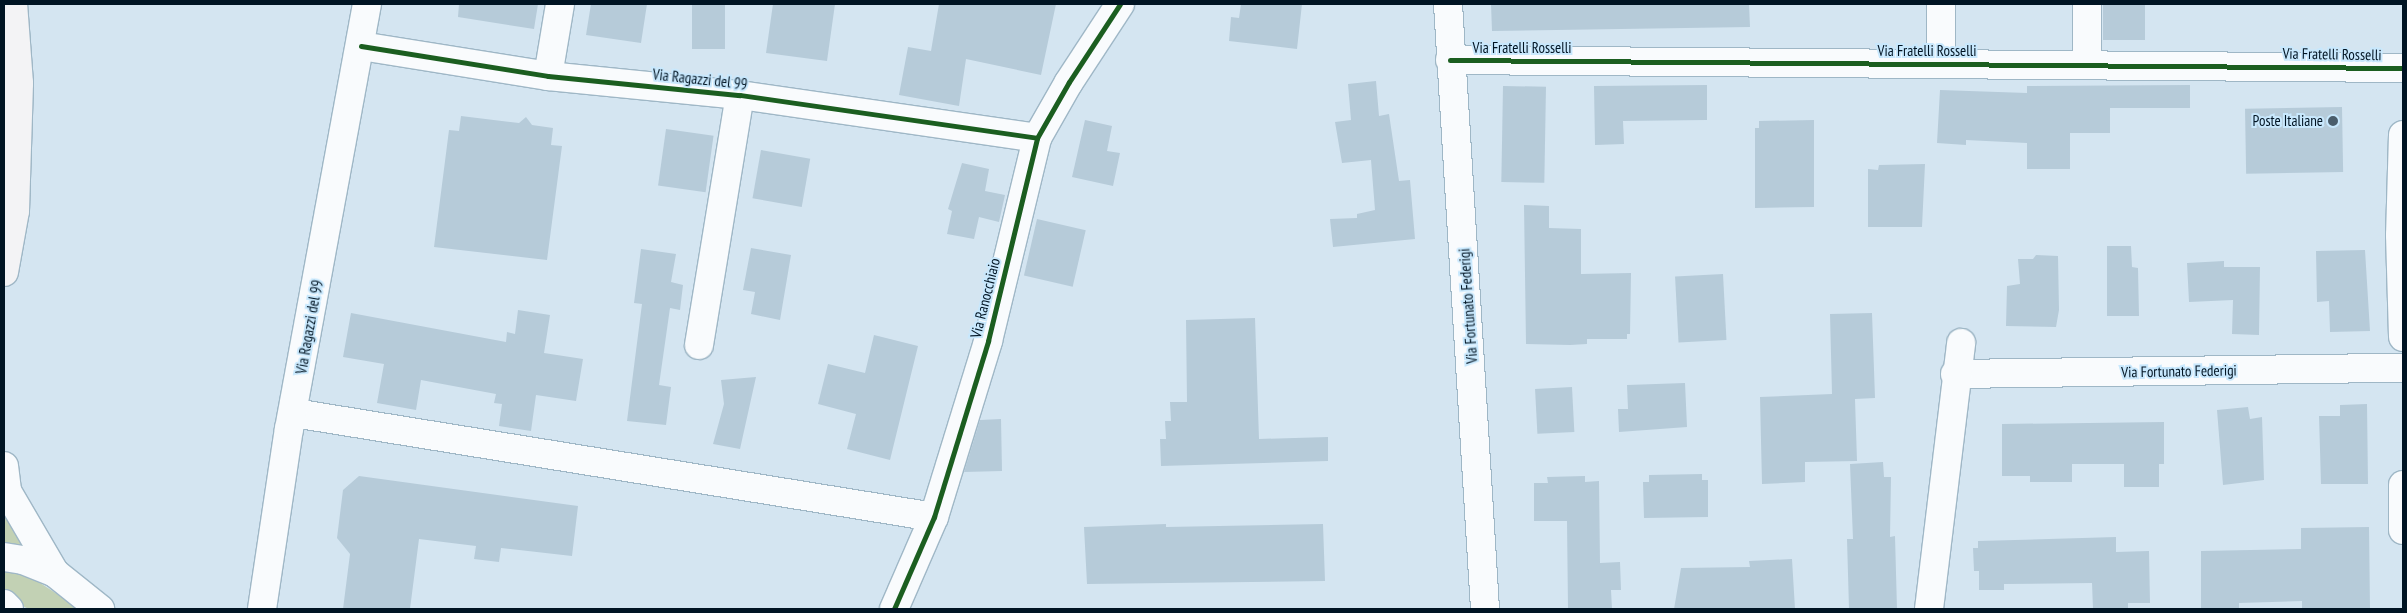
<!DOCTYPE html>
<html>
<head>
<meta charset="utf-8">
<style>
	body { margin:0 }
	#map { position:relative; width:2407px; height:613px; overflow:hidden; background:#d4e5f1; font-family:"PT Sans Narrow",sans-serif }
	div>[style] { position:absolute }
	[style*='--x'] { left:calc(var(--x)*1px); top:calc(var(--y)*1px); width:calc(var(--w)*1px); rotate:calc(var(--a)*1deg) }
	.green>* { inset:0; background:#c2d1b4 }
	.building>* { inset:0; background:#b6cbd9; transform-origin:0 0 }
	.roads { filter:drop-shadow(1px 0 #9fb7c6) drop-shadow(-1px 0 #9fb7c6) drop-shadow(0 1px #9fb7c6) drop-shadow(0 -1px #9fb7c6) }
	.minor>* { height:28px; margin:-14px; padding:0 14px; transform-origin:14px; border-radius:14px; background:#f9fbfd }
	.major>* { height:28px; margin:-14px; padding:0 14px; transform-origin:14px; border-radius:14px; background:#f3f3f5 }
	.cycleway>* { height:5px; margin:-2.5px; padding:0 2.5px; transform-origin:2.5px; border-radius:2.5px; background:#1b5e20 }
	.dots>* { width:14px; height:14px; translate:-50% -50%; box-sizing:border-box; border:2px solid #c8e8fd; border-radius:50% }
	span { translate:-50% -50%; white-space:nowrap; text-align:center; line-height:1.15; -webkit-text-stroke:4px #c8e8fd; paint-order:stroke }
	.street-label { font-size:15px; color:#001423 }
	.poi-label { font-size:15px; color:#001423 }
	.right { translate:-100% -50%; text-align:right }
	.frame { position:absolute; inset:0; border:5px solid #001423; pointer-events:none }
</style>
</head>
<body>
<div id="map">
	<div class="green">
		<i style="clip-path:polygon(4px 507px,23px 545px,21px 548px,4px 547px)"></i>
		<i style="clip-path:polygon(4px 570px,34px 579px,80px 609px,29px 609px,18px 604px,4px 593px)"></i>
	</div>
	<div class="building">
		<i style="clip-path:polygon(459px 4px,538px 4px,534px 29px,458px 17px)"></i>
		<i style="clip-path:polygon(591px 4px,647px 4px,641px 43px,586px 35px)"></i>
		<i style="left:692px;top:4px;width:33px;height:45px"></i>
		<i style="clip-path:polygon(773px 4px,835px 4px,827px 61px,766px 53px)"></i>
		<i style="clip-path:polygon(939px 4px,1056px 4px,1041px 75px,966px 59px,959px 106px,899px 95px,908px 47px,931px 51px)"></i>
		<i style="clip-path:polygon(1241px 4px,1302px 4px,1297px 49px,1229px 41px,1231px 17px,1239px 18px)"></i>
		<i style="clip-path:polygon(1491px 4px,1749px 4px,1750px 27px,1492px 31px)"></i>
		<i style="left:2103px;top:4px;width:42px;height:36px"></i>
		<i style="clip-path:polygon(1376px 81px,1379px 116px,1389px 114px,1399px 181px,1410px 180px,1415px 239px,1333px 247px,1330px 219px,1357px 218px,1357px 214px,1375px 210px,1371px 160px,1342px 163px,1335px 122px,1351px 120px,1348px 84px)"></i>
		<i style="clip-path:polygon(1707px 85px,1707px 120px,1623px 121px,1624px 144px,1595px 145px,1594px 86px)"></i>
		<i style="clip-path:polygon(2190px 85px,2190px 108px,2110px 108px,2110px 133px,2070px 133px,2070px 169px,2027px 169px,2027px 143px,1966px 140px,1966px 145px,1937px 143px,1940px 90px,2027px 93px,2027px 86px)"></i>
		<i style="left:1503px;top:86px;width:43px;height:96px;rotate:1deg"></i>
		<i style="left:2342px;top:107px;width:65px;height:97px;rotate:89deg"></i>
		<i style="clip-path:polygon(461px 116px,519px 123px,526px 117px,532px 125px,553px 128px,551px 145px,562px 146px,547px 260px,434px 247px,449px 130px,459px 131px)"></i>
		<i style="clip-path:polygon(1085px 120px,1112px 126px,1107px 151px,1120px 153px,1113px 186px,1072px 177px)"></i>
		<i style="clip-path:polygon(1814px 120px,1814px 207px,1755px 208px,1755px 128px,1759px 128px,1759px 121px)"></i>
		<i style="left:666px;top:129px;width:48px;height:57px;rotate:8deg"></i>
		<i style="left:761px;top:150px;width:50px;height:49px;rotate:10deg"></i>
		<i style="clip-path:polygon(962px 163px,989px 169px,985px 191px,1005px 195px,999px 222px,979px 217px,974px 239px,947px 234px,952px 211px,948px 209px)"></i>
		<i style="clip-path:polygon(1925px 164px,1922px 227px,1868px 227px,1868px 169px,1878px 170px,1879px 165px)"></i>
		<i style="clip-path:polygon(1524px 205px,1549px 206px,1549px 228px,1581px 229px,1581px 274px,1631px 273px,1630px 334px,1627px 334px,1627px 339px,1587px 339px,1587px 344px,1570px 345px,1526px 344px)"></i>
		<i style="left:1037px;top:219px;width:50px;height:58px;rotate:13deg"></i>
		<i style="clip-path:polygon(2107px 246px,2131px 246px,2132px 267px,2138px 268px,2139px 316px,2107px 316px)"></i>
		<i style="clip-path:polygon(751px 248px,791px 255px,780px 320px,751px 314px,755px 292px,743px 290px)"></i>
		<i style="clip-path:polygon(641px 249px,676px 254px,671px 282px,683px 285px,680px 310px,670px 308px,659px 385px,671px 387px,666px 425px,627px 421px,642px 304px,634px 303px)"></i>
		<i style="clip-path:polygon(2365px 250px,2370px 331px,2330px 332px,2329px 301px,2317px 302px,2316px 251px)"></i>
		<i style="clip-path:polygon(2036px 255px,2058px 256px,2059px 310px,2056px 327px,2006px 326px,2007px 286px,2020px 284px,2018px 259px,2033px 259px)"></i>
		<i style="clip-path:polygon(2224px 261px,2224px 267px,2260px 267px,2259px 335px,2232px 334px,2233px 300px,2189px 302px,2187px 263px)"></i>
		<i style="left:1723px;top:274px;width:66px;height:48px;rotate:87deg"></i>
		<i style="clip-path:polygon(518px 310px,550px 315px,544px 353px,583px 359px,576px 401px,536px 395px,531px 431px,499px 426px,502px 404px,494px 403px,496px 394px,421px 380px,416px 410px,377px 403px,384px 364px,343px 357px,351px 313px,506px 342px,507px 332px,515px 334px)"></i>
		<i style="clip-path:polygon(1872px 313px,1875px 398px,1855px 399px,1857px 461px,1805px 462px,1805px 482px,1762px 484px,1760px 397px,1832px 394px,1830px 314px)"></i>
		<i style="clip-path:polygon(1255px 318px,1259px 439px,1328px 437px,1328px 461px,1161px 466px,1160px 439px,1166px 439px,1165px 421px,1171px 421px,1170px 402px,1187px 402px,1186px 320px)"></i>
		<i style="clip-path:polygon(874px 335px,918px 346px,890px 460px,847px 449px,856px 414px,818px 404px,828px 364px,865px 373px)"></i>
		<i style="clip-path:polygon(756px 377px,740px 449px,713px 444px,724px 404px,721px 380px)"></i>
		<i style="clip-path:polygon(1685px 383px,1687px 427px,1619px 432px,1618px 409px,1628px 409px,1627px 385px)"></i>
		<i style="left:1572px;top:387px;width:45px;height:37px;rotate:87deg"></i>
		<i style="clip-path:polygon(2367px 404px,2368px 484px,2321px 484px,2319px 416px,2340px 416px,2340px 405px)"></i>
		<i style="clip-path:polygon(2248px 407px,2250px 419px,2262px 417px,2264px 480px,2223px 485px,2217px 410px)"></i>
		<i style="clip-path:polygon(1001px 419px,1002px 471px,964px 472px,980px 420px)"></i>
		<i style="clip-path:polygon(2164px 422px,2164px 464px,2159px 464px,2159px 487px,2124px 487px,2124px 464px,2072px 464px,2072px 482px,2030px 482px,2030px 476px,2002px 476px,2002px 424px)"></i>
		<i style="clip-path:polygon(1883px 462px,1884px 477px,1891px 477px,1890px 537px,1895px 536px,1897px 609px,1849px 609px,1847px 539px,1853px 539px,1850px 464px)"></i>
		<i style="clip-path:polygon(1702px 474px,1702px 480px,1708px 480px,1708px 517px,1644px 518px,1643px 482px,1649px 482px,1649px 475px)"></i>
		<i style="clip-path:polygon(359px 476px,578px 506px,572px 556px,501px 548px,499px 562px,474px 559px,476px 546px,419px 539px,410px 609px,343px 609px,350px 554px,337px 538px,343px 490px)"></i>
		<i style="clip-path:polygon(1585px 476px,1585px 482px,1599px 481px,1600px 563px,1620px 562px,1621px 590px,1611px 590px,1612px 609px,1568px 609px,1567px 521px,1534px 521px,1534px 483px,1548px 483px,1547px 477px)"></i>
		<i style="clip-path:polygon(1166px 524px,1166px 527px,1323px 524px,1325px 581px,1087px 584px,1084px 527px)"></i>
		<i style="clip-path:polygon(2369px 527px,2370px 609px,2302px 609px,2302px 601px,2239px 603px,2239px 609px,2201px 609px,2201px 551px,2301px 549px,2301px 528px)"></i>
		<i style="clip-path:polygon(2116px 537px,2116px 552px,2149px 551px,2150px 603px,2128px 603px,2128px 609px,2093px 609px,2092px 583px,2004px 584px,2004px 590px,1979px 590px,1979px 571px,1974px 571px,1973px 548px,1978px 548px,1978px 541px)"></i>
		<i style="clip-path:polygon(1792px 559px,1795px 609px,1674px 609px,1681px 568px,1750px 567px,1749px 561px)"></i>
	</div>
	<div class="roads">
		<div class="minor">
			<i style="--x:1448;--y:4;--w:606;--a:86.5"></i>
			<i style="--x:1941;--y:4;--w:59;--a:90"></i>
			<i style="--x:2087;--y:4;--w:60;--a:90"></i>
			<i style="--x:361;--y:46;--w:189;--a:9.1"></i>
			<i style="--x:548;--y:76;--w:193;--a:5.7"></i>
			<i style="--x:740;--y:95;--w:300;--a:8.2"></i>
			<i style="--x:1450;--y:60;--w:953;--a:0.48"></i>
			<i style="--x:548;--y:76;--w:73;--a:-80.5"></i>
			<i style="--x:2403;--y:135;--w:100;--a:91.7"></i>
			<i style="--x:2400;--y:235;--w:102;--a:88.3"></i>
			<i style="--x:699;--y:345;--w:253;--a:-80.7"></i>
			<i style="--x:1955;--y:374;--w:448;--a:-0.8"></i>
			<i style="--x:294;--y:413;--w:648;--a:9.23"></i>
			<i style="--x:4;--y:466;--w:25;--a:83"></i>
			<i style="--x:7;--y:491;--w:95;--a:59.7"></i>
			<i style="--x:55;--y:573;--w:58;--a:38.7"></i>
			<i style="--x:2403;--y:485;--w:45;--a:90"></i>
			<i style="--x:4;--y:557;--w:19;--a:9"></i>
			<i style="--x:23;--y:560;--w:35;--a:22"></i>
			<i style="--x:4;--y:604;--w:7;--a:45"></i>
			<i style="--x:262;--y:609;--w:182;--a:-81.5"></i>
			<i style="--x:289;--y:429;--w:432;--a:-79.6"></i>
			<i style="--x:894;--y:609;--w:100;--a:-66.5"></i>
			<i style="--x:934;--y:517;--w:184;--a:-72.9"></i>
			<i style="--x:988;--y:341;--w:209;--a:-76.4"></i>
			<i style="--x:1037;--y:138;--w:64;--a:-60.3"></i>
			<i style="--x:1069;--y:82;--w:93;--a:-56.8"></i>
			<i style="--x:1929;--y:609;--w:268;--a:-83.1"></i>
		</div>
		<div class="major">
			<i style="--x:4;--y:272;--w:62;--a:-79.8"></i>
			<i style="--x:15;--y:211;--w:128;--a:-88.2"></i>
			<i style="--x:19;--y:83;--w:79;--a:-94.3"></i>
		</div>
	</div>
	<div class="cycleway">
		<i style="--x:361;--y:46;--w:189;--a:9.1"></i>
		<i style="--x:548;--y:76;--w:193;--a:5.7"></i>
		<i style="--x:740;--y:95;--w:300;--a:8.2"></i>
		<i style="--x:1450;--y:60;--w:953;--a:0.48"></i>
		<i style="--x:894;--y:609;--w:100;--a:-66.5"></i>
		<i style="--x:934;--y:517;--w:184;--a:-72.9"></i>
		<i style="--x:988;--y:341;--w:209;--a:-76.4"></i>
		<i style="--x:1037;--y:138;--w:64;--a:-60.3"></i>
		<i style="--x:1069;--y:82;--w:93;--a:-56.8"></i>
	</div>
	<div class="dots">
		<i style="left:2333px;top:121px;background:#4a5d6b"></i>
	</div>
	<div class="street-label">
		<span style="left:1522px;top:48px">Via Fratelli Rosselli</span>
		<span style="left:1927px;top:51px">Via Fratelli Rosselli</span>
		<span style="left:2332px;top:54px;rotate:1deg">Via Fratelli Rosselli</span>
		<span style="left:700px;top:79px;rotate:6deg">Via Ragazzi del 99</span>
		<span style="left:985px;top:298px;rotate:-76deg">Via Ranocchiaio</span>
		<span style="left:1468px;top:306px;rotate:-94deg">Via Fortunato Federigi</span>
		<span style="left:309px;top:327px;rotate:-80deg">Via Ragazzi del 99</span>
		<span style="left:2179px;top:371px;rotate:-1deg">Via Fortunato Federigi</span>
	</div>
	<div class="poi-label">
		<span class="right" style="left:2323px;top:121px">Poste Italiane</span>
	</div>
	<div class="frame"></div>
</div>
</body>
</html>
